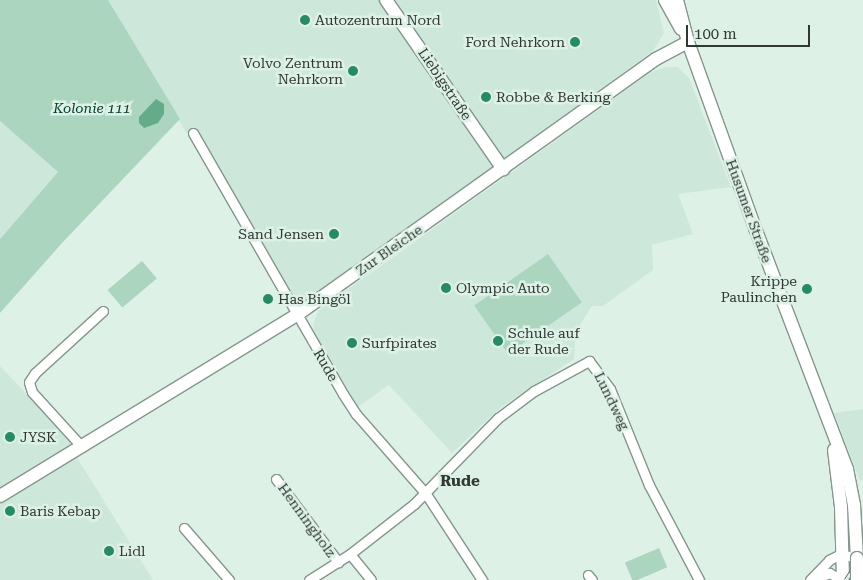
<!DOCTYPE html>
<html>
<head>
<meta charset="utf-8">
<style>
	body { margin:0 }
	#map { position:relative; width:863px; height:580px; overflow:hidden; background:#def1e7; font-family:"Roboto Serif",serif }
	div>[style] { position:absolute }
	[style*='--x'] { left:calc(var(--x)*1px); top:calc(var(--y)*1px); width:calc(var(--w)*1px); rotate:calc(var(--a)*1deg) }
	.built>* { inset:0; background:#cde8da }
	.green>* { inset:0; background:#abd5bf; transform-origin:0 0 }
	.water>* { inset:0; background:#64ab8a }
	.roads { filter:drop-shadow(1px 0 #84968c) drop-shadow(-1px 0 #84968c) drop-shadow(0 1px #84968c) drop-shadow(0 -1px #84968c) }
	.street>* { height:9px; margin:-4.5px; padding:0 4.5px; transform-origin:4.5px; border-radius:4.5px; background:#fff }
	.secondary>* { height:12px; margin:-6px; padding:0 6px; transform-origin:6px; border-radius:6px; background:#fff }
	.rail>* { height:4.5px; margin-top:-2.25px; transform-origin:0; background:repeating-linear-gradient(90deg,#def1e7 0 8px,#66726c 0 16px); box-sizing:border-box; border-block:1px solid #66726c }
	.bridges { filter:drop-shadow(1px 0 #84968c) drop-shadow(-1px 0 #84968c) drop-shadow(0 1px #84968c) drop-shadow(0 -1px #84968c) }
	.secondary-bridge>* { height:12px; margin:-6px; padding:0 6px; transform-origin:6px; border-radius:6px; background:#fff }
	.dots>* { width:14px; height:14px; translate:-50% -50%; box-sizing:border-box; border:2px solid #def1e7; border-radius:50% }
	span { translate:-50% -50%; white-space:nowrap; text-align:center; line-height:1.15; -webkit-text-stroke:5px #def1e7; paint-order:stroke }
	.poi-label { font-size:14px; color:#303834 }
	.left { translate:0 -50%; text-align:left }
	.right { translate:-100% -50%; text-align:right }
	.street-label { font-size:14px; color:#303834 }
	.park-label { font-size:14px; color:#01402a; font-style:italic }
	.neighbourhood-label { font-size:15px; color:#303834; font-weight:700 }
	.scale { position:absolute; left:686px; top:25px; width:124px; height:22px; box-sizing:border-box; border:2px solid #303834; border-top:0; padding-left:6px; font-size:15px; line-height:18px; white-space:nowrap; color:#303834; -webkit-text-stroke:4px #def1e7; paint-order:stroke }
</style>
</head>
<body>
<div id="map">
	<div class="built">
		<i style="clip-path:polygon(108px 0,656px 0,664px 33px,653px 51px,292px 312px)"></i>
		<i style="clip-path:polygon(666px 67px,678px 67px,689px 78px,731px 187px,678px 194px,693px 234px,652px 245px,653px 270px,603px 306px,592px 306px,576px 331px,574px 359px,501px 407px,452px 453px,389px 385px,358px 407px,315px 335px,313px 325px,318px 311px,651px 72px)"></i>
		<i style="clip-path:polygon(0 121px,58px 172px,0 239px)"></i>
		<i style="clip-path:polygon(0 366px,75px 445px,0 488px)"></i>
		<i style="clip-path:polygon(863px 409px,863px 480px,860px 481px,834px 413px)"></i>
		<i style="clip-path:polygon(76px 456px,153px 580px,0 580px,0 502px)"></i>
	</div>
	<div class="green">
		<i style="clip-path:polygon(0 0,108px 0,180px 119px,62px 243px,0 313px,0 239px,58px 172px,0 121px)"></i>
		<i style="left:548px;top:254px;width:59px;height:90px;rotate:55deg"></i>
		<i style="left:142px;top:261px;width:23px;height:45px;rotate:50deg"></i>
		<i style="left:659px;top:548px;width:21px;height:37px;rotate:67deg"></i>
	</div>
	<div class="water">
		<i style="clip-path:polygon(156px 99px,164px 104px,164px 114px,158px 123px,144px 128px,139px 123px,139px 117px)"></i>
	</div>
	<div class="roads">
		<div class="street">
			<i style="--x:193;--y:133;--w:301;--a:60.1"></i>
			<i style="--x:343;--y:394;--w:24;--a:57"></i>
			<i style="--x:356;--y:414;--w:106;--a:48.8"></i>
			<i style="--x:426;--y:494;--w:103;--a:56.9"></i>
			<i style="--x:82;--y:447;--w:74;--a:-132.3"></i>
			<i style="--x:32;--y:392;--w:10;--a:-107"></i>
			<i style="--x:29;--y:382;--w:11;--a:-56"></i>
			<i style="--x:35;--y:373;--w:92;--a:-42.4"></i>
			<i style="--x:276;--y:479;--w:104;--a:53.2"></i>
			<i style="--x:184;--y:528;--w:69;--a:49.1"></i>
			<i style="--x:350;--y:554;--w:33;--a:51"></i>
			<i style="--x:588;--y:575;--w:6;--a:51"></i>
			<i style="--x:309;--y:580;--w:49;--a:-32.4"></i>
			<i style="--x:350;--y:554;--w:81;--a:-38"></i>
			<i style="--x:414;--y:504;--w:120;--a:-45.7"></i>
			<i style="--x:498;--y:418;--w:45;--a:-36.9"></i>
			<i style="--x:534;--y:391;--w:63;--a:-28.6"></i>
			<i style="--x:589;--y:361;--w:35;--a:53"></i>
			<i style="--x:610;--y:389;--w:104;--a:67.9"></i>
			<i style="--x:649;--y:485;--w:107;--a:62.2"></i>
			<i style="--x:810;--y:580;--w:28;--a:-46"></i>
			<i style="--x:829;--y:560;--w:13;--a:-27"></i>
			<i style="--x:841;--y:554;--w:16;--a:14"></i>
			<i style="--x:814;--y:580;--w:17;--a:-25"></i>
			<i style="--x:829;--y:573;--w:16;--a:27"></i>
		</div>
		<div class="secondary">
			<i style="--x:386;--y:0;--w:206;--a:55.3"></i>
			<i style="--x:665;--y:0;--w:33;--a:61"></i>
			<i style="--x:677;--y:0;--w:43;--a:75.3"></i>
			<i style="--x:688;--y:42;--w:198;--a:70.2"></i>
			<i style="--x:755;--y:228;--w:258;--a:69.1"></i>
			<i style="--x:847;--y:469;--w:37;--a:79"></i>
			<i style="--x:854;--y:505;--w:53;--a:86.8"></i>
			<i style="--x:834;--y:450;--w:57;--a:83"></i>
			<i style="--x:841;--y:507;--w:73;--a:88.4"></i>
			<i style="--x:0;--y:496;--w:348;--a:-31.4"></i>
			<i style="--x:297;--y:315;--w:441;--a:-35.5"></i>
			<i style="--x:656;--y:59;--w:36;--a:-28"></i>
		</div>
	</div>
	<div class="rail">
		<i style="--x:846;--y:580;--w:31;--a:-57"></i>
	</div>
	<div class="bridges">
		<div class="secondary-bridge">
			<i style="--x:857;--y:558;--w:22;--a:90"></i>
		</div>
	</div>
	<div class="dots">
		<i style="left:305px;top:20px;background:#288a64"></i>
		<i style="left:575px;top:42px;background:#288a64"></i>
		<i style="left:353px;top:71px;background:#288a64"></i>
		<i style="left:486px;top:97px;background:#288a64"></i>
		<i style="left:334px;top:234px;background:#288a64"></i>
		<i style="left:446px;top:288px;background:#288a64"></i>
		<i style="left:807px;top:289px;background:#288a64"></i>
		<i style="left:268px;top:299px;background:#288a64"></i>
		<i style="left:498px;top:341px;background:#288a64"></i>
		<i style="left:352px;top:343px;background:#288a64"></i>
		<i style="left:10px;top:437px;background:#288a64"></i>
		<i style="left:10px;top:511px;background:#288a64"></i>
		<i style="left:109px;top:551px;background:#288a64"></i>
	</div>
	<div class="poi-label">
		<span class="left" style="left:315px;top:20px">Autozentrum Nord</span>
		<span class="right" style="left:565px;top:42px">Ford Nehrkorn</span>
		<span class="right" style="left:343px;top:71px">Volvo Zentrum<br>Nehrkorn</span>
		<span class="left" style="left:496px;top:97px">Robbe &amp; Berking</span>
		<span class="right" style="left:324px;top:234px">Sand Jensen</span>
		<span class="right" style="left:797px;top:289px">Krippe<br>Paulinchen</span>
		<span class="left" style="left:456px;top:288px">Olympic Auto</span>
		<span class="left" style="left:278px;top:299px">Has Bingöl</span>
		<span class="left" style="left:508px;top:341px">Schule auf<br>der Rude</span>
		<span class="left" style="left:362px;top:343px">Surfpirates</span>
		<span class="left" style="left:20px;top:437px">JYSK</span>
		<span class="left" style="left:20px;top:511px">Baris Kebap</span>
		<span class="left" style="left:119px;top:551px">Lidl</span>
	</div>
	<div class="street-label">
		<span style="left:445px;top:84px;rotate:56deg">Liebigstraße</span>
		<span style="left:749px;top:211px;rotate:70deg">Husumer Straße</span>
		<span style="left:389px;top:250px;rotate:-35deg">Zur Bleiche</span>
		<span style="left:326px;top:365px;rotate:60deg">Rude</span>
		<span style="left:612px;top:401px;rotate:64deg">Lundweg</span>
		<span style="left:307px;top:520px;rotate:54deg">Henningholz</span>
	</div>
	<div class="park-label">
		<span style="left:92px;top:108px">Kolonie 111</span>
	</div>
	<div class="neighbourhood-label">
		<span style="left:460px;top:482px">Rude</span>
	</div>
	<div class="scale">100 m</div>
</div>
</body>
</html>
